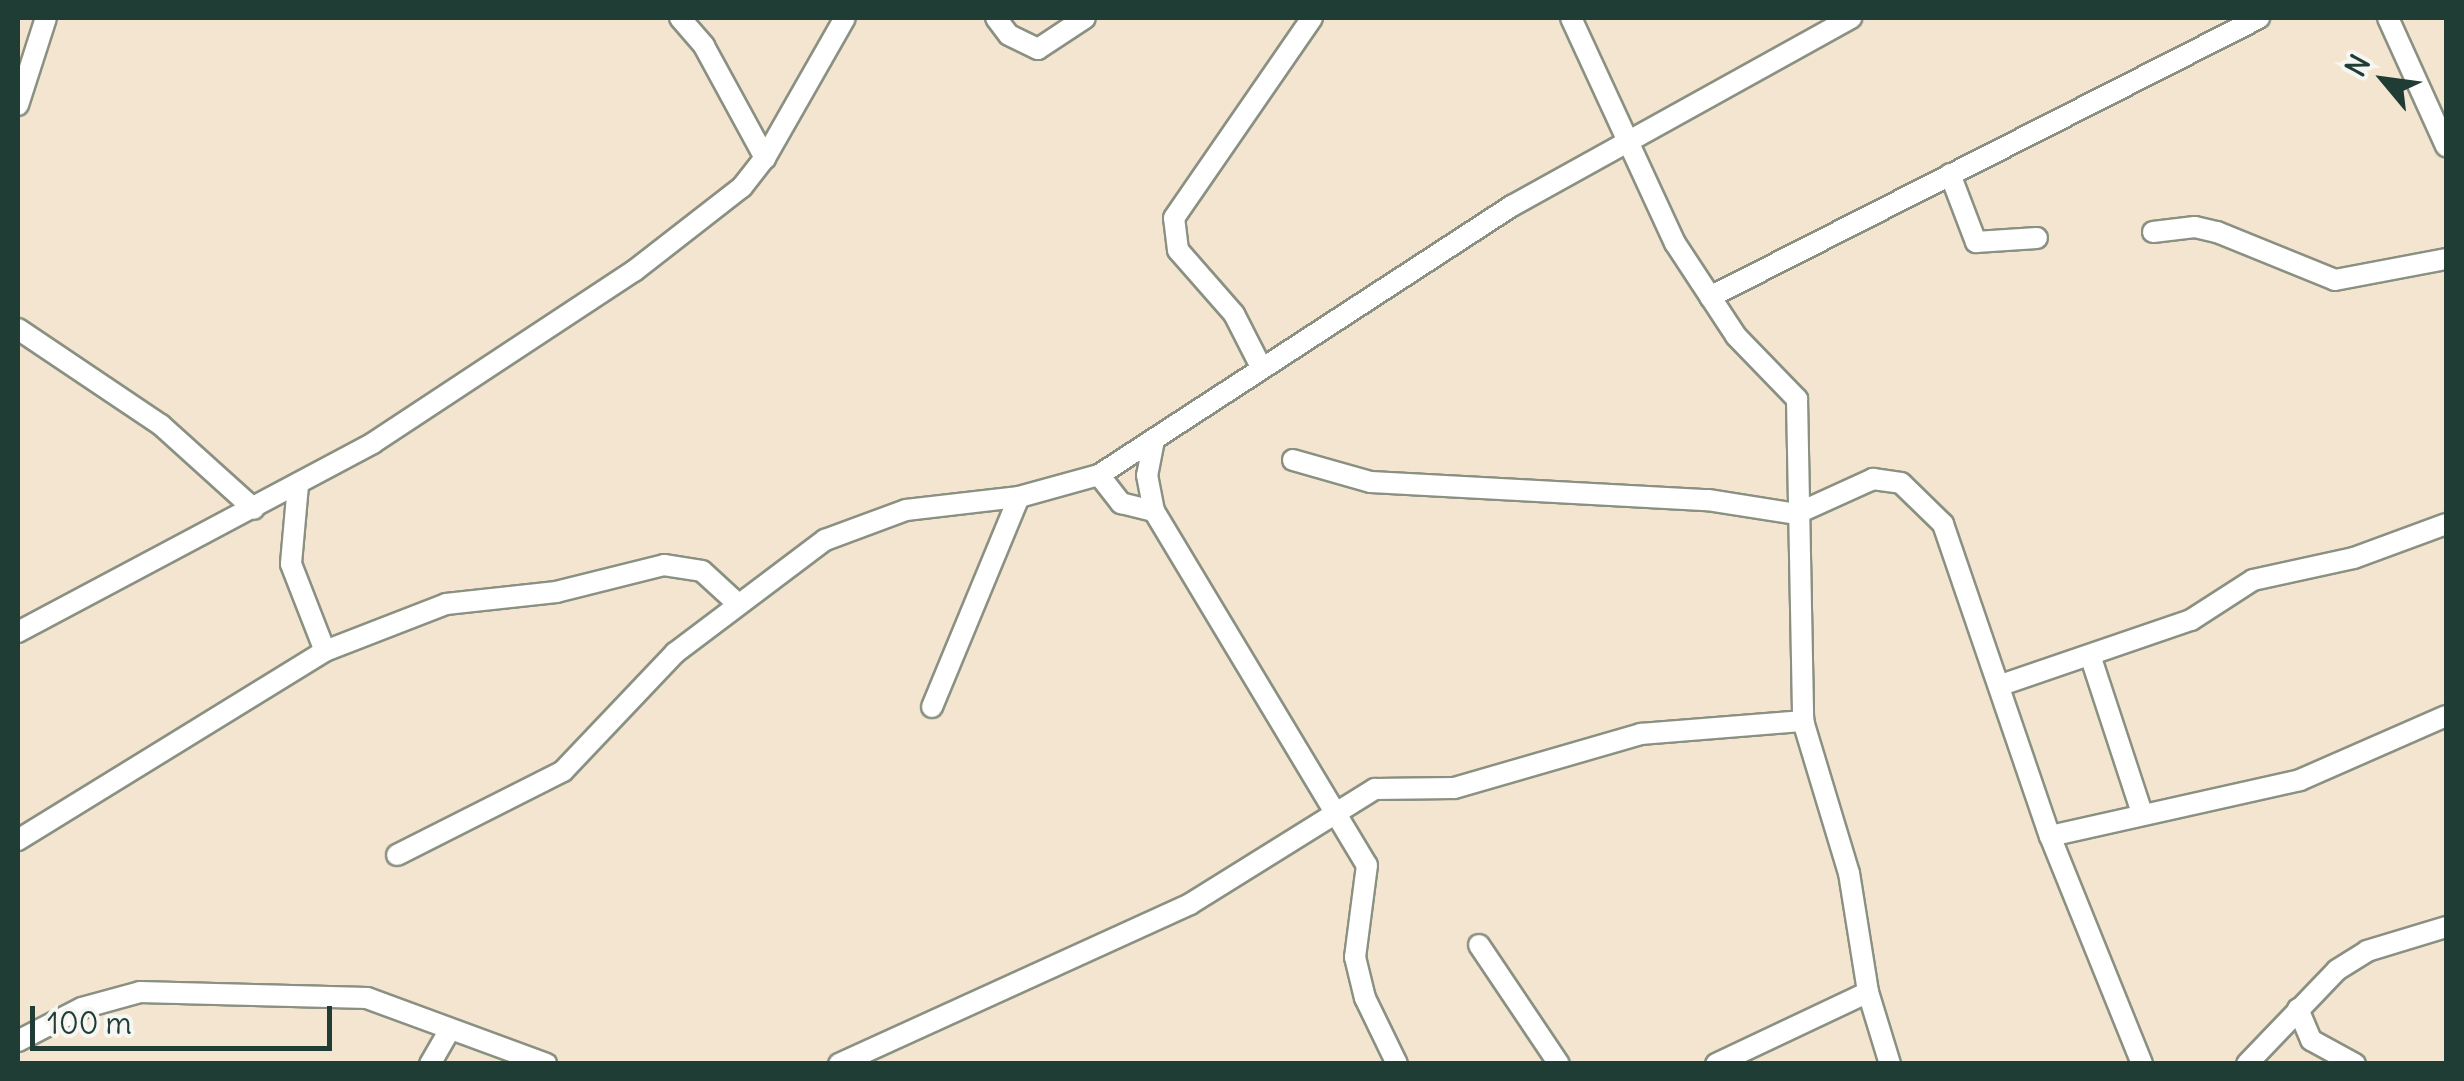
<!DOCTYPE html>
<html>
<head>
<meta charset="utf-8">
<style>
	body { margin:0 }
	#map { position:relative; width:2464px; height:1081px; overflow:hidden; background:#f4e5d0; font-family:Delius,sans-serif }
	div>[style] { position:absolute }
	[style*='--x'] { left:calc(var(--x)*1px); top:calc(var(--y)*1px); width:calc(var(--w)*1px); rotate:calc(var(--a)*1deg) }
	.roads { filter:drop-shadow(2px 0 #8a9182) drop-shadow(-2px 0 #8a9182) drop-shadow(0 2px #8a9182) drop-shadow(0 -2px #8a9182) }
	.street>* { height:20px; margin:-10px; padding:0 10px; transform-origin:10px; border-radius:10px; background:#fff }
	span { translate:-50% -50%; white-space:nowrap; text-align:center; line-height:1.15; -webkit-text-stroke:9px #f6f6f2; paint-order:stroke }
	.frame { position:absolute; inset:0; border:20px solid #1f3d34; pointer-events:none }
	.north { position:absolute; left:2334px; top:30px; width:100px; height:100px; -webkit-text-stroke:8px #f6f6f2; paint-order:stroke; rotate:299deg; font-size:28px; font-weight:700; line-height:40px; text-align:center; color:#1f3d34 }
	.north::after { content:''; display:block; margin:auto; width:35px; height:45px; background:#1f3d34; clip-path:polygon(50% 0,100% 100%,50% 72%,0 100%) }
	.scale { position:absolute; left:30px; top:1006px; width:302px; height:45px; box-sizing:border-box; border:5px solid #1f3d34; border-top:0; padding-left:12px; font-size:30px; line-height:35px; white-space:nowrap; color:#1f3d34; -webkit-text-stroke:8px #f6f6f2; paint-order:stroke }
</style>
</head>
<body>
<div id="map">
	<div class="roads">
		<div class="street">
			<i style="--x:680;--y:18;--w:37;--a:49"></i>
			<i style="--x:704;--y:46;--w:128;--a:61.4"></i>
			<i style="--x:996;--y:18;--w:21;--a:53"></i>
			<i style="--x:1009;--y:35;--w:32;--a:26"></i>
			<i style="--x:1038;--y:49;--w:56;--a:-33.4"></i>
			<i style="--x:1571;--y:18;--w:248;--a:65.2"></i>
			<i style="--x:1675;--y:243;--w:111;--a:56.7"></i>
			<i style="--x:1736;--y:336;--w:88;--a:45.9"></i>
			<i style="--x:1797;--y:399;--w:322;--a:88.9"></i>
			<i style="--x:1803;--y:721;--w:159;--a:73.2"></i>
			<i style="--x:1849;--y:873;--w:121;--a:80.9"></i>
			<i style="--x:1868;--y:992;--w:75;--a:73"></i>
			<i style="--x:2388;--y:18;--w:141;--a:65.6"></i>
			<i style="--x:18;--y:105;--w:91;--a:-72.2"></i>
			<i style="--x:1950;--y:174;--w:73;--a:69.1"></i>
			<i style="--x:1976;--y:242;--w:61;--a:-3.8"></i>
			<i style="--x:2153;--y:232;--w:42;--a:-6.8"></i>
			<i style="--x:2195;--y:227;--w:23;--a:13"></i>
			<i style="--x:2217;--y:232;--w:127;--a:22.1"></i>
			<i style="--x:2335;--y:280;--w:113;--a:-10.7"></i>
			<i style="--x:1710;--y:297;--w:616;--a:-26.94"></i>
			<i style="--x:18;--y:329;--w:172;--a:33.9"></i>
			<i style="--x:161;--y:425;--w:125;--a:42.1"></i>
			<i style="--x:1260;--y:365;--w:57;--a:-117"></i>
			<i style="--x:1234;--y:314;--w:85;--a:-131.2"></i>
			<i style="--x:1178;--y:250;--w:32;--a:-97"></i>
			<i style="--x:1174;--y:218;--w:243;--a:-55.4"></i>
			<i style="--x:1154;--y:440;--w:36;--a:101"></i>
			<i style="--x:1147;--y:475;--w:37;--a:79"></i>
			<i style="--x:1154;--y:511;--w:413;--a:59"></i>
			<i style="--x:1367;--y:865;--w:93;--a:97.4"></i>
			<i style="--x:1355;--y:957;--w:42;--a:76.3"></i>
			<i style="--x:1365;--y:998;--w:73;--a:64.1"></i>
			<i style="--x:1293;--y:460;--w:81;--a:15.8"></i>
			<i style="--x:1371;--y:482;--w:337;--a:3.1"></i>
			<i style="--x:1708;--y:500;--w:89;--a:9"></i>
			<i style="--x:1796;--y:514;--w:85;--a:-24.4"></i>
			<i style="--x:1873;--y:479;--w:28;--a:8"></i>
			<i style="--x:1901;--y:483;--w:59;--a:44.3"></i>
			<i style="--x:1943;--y:524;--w:330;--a:71.1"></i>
			<i style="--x:2050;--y:836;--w:246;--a:68"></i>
			<i style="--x:1099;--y:475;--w:36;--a:52"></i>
			<i style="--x:1121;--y:503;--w:34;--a:14"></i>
			<i style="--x:298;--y:485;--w:79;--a:95.1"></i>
			<i style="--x:291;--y:564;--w:93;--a:68.7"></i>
			<i style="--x:18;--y:632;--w:402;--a:-28"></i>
			<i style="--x:373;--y:443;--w:313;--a:-33.4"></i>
			<i style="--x:634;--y:271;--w:137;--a:-37.9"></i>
			<i style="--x:742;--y:187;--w:37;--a:-52"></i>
			<i style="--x:765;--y:158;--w:161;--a:-60.3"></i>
			<i style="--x:2090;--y:655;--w:166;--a:71.8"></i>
			<i style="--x:2001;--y:685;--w:201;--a:-18.9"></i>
			<i style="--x:2191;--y:620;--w:74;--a:-32.8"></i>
			<i style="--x:2253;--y:580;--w:103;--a:-12.3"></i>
			<i style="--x:2354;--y:558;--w:98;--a:-20.3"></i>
			<i style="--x:932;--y:707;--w:227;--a:-67.5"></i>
			<i style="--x:2050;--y:836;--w:256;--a:-12.6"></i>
			<i style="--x:2300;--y:780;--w:159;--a:-23.7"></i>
			<i style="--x:18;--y:840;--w:361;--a:-31.6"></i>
			<i style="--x:325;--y:651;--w:130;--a:-21.2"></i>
			<i style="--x:446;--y:604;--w:111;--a:-6.2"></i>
			<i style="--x:556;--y:592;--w:111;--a:-14"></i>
			<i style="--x:664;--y:565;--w:38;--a:9"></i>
			<i style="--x:702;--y:571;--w:46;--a:42.4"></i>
			<i style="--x:397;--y:855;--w:186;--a:-26.8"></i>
			<i style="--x:563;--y:771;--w:163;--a:-46.5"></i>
			<i style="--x:675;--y:653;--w:188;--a:-37"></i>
			<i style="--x:825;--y:540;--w:86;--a:-20.3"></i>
			<i style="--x:906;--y:510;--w:114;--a:-6.6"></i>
			<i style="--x:1019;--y:497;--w:83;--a:-15.4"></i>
			<i style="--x:1099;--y:475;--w:493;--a:-33.1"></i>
			<i style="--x:1512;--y:206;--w:388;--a:-29"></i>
			<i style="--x:1479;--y:945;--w:143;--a:56.1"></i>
			<i style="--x:2298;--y:1009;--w:34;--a:67"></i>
			<i style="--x:2311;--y:1040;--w:50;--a:28.6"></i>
			<i style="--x:18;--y:1041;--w:72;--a:-27.3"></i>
			<i style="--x:82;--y:1008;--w:60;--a:-15.4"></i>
			<i style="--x:140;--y:992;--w:227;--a:1.5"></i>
			<i style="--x:367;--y:998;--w:191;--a:20.2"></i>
			<i style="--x:430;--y:1064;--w:39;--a:-60"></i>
			<i style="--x:839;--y:1064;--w:386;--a:-24.5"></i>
			<i style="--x:1190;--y:904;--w:218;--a:-31.9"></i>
			<i style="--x:1375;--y:789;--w:79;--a:-0.7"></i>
			<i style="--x:1454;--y:788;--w:195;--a:-16.1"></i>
			<i style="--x:1641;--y:734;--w:163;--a:-4.6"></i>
			<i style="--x:1716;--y:1064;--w:168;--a:-25.3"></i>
			<i style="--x:2247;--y:1064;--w:130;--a:-46.2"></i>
			<i style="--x:2337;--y:970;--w:36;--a:-32"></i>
			<i style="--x:2367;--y:951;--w:83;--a:-16.9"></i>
		</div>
	</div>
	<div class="frame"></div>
	<div class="north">N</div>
	<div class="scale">100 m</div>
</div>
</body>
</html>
